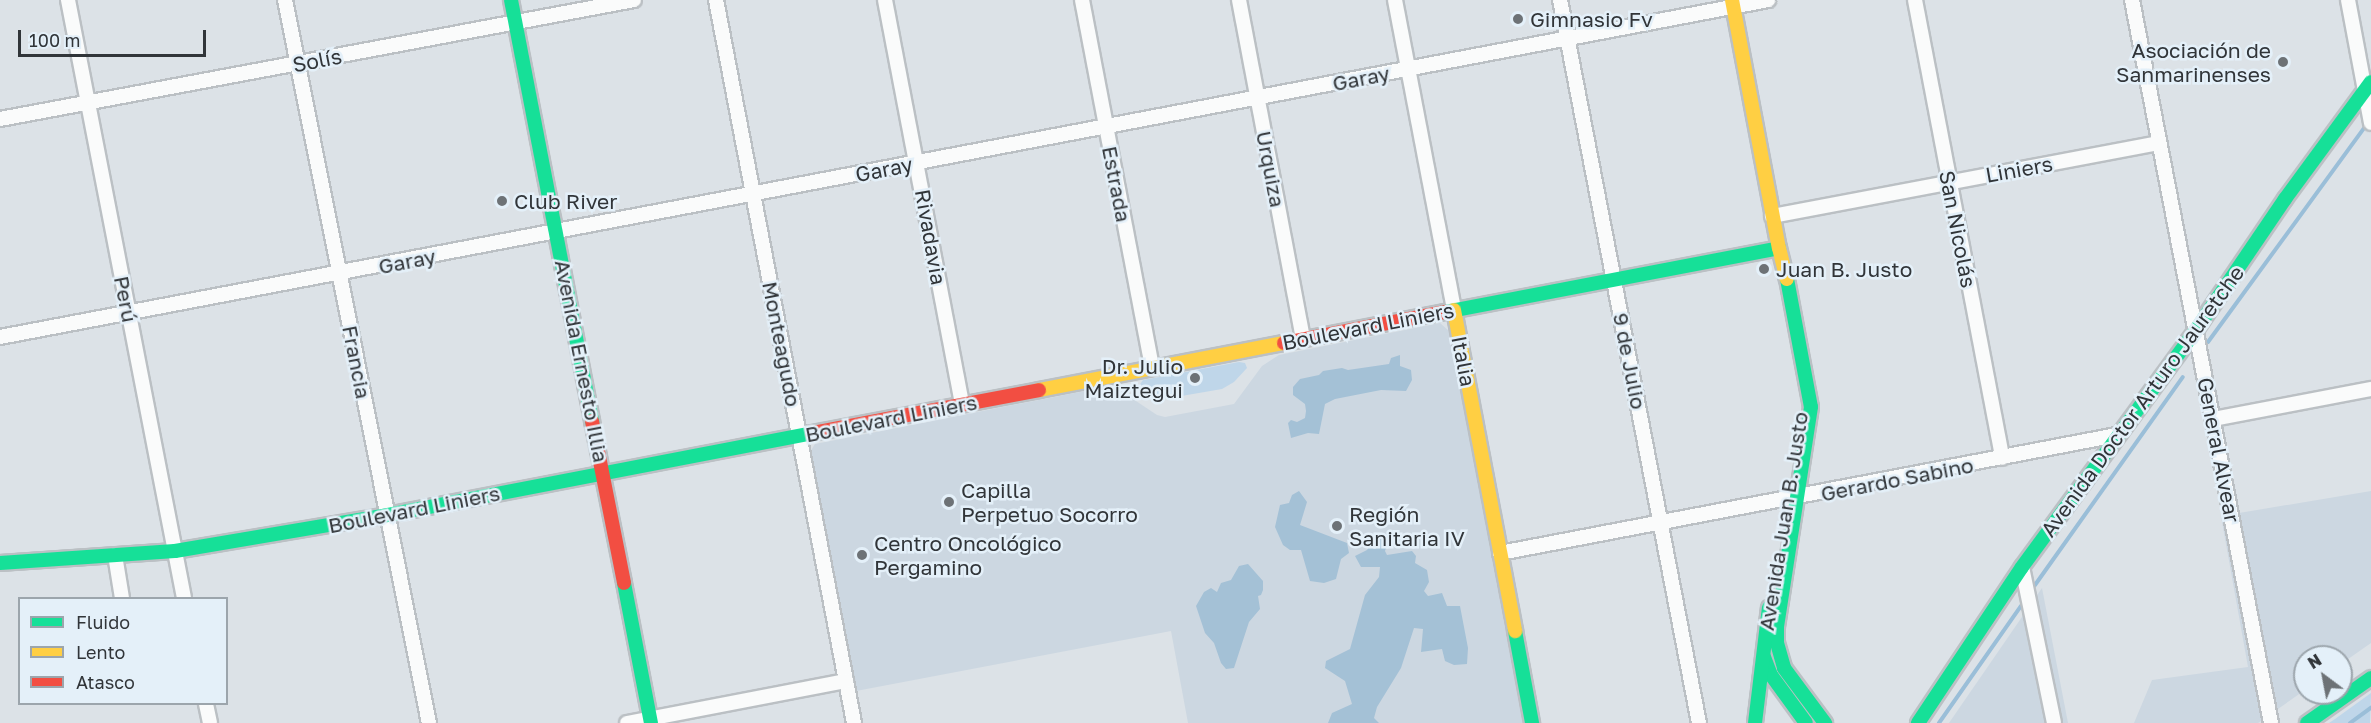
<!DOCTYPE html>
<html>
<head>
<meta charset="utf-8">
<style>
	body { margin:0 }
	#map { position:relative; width:2371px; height:723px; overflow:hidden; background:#dce2e7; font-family:"Golos Text",sans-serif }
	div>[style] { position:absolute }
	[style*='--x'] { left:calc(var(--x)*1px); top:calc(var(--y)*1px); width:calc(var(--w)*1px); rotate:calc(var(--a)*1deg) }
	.built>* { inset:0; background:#ccd7e1 }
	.green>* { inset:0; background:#bfd6e9 }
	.forest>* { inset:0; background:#a4c1d6 }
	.stream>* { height:4px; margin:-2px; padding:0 2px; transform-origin:2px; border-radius:2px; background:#9abed8 }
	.roads { filter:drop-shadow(2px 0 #bbc0c4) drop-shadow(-2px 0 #bbc0c4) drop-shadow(0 2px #bbc0c4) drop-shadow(0 -2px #bbc0c4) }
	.street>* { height:14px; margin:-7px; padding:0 7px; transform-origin:7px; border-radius:7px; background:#fafbfb }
	.fast>* { height:14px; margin:-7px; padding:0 7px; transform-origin:7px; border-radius:7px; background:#16e098 }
	.slow>* { height:14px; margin:-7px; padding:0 7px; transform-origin:7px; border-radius:7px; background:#ffcf43 }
	.jam>* { height:14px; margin:-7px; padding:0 7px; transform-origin:7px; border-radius:7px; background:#f24e42 }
	.dots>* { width:16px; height:16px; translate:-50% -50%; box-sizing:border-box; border:3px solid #e4f0f9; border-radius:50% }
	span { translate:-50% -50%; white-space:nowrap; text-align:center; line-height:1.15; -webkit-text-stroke:5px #e4f0f9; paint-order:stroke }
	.poi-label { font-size:21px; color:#313539 }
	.left { translate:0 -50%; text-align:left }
	.right { translate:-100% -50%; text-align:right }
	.street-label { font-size:21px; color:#313539 }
	.legend { position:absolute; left:18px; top:597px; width:210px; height:108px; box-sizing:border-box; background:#e4f0f9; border:2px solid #9ca5ac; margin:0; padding:8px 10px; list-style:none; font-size:18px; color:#313539 }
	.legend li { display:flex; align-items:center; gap:12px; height:30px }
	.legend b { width:30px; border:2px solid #9ca5ac }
	.north { position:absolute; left:2293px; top:645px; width:60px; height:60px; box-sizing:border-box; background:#e4f0f9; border:2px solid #9ca5ac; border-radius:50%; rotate:328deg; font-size:16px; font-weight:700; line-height:24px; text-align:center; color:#313539 }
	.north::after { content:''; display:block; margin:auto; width:21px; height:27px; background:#6d7276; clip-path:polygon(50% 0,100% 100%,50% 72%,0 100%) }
	.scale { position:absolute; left:18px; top:30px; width:188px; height:27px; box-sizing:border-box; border:3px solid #313539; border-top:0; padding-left:8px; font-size:18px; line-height:21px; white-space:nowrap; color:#313539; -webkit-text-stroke:4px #e4f0f9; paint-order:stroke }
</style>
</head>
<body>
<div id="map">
	<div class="built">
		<i style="clip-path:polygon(1440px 323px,1449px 331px,1523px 723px,1188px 723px,1171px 631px,856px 691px,810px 452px,815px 444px,1100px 388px,1124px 393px,1157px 415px,1165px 417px,1234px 404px,1262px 366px,1279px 355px)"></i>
		<i style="clip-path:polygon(2371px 491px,2371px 643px,2341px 664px,2341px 657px,2305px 657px,2305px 690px,2258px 723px,2134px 723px,2152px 680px,2248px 667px,2221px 516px)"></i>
		<i style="clip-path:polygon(2042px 588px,2068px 723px,1949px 723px)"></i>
	</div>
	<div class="green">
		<i style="clip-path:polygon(1239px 362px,1245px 363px,1247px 368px,1234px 382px,1222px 389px,1164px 399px,1150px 396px,1138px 387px,1143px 380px)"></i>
		<i style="clip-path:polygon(2371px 693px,2370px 723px,2329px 723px,2335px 719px)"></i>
	</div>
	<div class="forest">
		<i style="clip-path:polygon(1400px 355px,1400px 366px,1411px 370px,1412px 380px,1406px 391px,1381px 390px,1335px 399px,1325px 404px,1319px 434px,1308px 433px,1291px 438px,1288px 423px,1291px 420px,1297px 422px,1305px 418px,1306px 411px,1305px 404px,1293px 395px,1293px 387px,1300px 379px,1319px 375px,1323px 371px,1342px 368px,1348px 370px,1389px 364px,1391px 358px)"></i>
		<i style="clip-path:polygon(1299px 491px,1307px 502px,1300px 525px,1347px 543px,1349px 553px,1341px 559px,1336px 579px,1324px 583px,1310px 581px,1301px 550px,1290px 550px,1283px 545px,1275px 527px,1280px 505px,1289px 503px,1292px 495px)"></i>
		<i style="clip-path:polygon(1382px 536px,1389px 538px,1385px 551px,1387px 555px,1412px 551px,1416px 556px,1415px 563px,1427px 570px,1429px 582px,1424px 591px,1428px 596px,1442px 593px,1447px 606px,1460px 606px,1468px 648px,1467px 664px,1454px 665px,1445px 661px,1442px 649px,1421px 652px,1423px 629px,1414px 628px,1401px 668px,1377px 707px,1374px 718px,1379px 723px,1328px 723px,1332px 713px,1352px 704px,1345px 681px,1325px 668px,1326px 661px,1350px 649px,1365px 595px,1379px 577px,1380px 567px,1361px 567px,1355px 556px,1367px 550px,1373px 541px)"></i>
		<i style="clip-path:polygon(1248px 564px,1263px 581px,1263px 590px,1261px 595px,1258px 596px,1260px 609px,1249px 622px,1234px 668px,1226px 669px,1221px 663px,1214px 643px,1205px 633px,1196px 606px,1204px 592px,1211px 588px,1217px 592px,1221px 583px,1231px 580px,1239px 566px)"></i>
	</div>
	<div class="stream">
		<i style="--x:2208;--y:342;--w:266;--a:-53.9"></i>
		<i style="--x:2035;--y:585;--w:255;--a:-54.6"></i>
		<i style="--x:1939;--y:723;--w:143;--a:-55"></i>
		<i style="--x:2350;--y:723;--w:26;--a:-36"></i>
	</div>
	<div class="roads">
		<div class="street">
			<i style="--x:68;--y:0;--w:609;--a:79.02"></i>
			<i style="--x:285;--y:0;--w:737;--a:78.74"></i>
			<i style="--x:716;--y:0;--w:736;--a:79.19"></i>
			<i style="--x:885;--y:0;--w:411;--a:79.2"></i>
			<i style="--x:1082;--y:0;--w:374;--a:79.2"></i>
			<i style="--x:1239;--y:0;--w:345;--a:79.3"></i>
			<i style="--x:1395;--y:0;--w:316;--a:79.2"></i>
			<i style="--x:1560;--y:0;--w:736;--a:79.12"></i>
			<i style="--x:1915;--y:0;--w:466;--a:79.2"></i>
			<i style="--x:2132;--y:0;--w:736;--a:79.12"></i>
			<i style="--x:2348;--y:0;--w:125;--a:79.4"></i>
			<i style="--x:0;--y:119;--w:645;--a:-10.63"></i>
			<i style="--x:1772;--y:216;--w:394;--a:-10.7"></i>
			<i style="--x:0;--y:337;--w:1800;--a:-10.79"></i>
			<i style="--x:2213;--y:419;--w:161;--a:-10.8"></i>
			<i style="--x:1500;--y:553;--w:628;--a:-10.83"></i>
			<i style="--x:115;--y:555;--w:44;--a:80.8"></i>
			<i style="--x:2022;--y:567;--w:159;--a:78.4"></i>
			<i style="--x:206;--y:704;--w:19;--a:78"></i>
			<i style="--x:627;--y:723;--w:223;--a:-10.9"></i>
		</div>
		<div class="fast">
			<i style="--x:511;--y:0;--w:429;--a:79.1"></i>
			<i style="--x:1787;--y:279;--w:130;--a:79.4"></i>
			<i style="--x:1811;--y:407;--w:223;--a:98.8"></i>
			<i style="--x:1777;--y:627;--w:16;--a:90"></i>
			<i style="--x:1777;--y:643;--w:26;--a:74"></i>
			<i style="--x:1784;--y:668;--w:69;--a:53.3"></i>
			<i style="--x:1445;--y:312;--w:340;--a:-10.8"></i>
			<i style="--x:0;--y:563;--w:175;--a:-3.9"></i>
			<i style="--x:175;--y:551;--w:215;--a:-9.6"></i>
			<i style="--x:387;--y:515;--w:433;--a:-10.9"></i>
			<i style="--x:624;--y:583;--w:143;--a:79.1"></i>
			<i style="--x:1515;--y:631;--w:94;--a:79.5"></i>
			<i style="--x:1764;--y:657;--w:19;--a:69"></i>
			<i style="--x:1771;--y:675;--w:59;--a:53.9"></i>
			<i style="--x:1755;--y:723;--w:116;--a:-83.1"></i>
			<i style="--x:1918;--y:723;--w:187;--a:-56.3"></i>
			<i style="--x:2022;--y:567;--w:294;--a:-53.7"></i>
			<i style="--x:2196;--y:330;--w:158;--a:-55.8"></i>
			<i style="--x:2285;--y:199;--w:145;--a:-53.7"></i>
			<i style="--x:2307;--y:723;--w:78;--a:-35.1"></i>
		</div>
		<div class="slow">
			<i style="--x:1732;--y:0;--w:252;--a:79.3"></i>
			<i style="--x:1779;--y:248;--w:32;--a:76"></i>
			<i style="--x:1454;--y:310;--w:327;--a:79.2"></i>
			<i style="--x:1039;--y:390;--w:249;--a:-10.9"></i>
		</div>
		<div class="jam">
			<i style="--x:1284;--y:343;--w:164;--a:-10.9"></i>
			<i style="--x:592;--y:421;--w:165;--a:78.8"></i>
			<i style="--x:812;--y:433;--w:231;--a:-10.7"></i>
		</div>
	</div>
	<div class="dots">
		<i style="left:1518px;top:19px;background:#6d7276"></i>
		<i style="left:2283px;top:62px;background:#6d7276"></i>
		<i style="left:502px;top:201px;background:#6d7276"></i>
		<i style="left:1764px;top:269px;background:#6d7276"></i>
		<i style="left:1195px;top:378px;background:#6d7276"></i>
		<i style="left:949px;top:502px;background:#6d7276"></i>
		<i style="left:1337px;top:526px;background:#6d7276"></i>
		<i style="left:862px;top:555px;background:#6d7276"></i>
	</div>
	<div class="poi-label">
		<span class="left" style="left:1530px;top:19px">Gimnasio Fv</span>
		<span class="right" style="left:2271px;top:62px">Asociación de<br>Sanmarinenses</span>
		<span class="left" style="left:514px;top:201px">Club River</span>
		<span class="left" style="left:1776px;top:269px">Juan B. Justo</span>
		<span class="right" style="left:1183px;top:378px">Dr. Julio<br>Maiztegui</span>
		<span class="left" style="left:961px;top:502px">Capilla<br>Perpetuo Socorro</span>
		<span class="left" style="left:1349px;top:526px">Región<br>Sanitaria IV</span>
		<span class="left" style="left:874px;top:555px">Centro Oncológico<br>Pergamino</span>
	</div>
	<div class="street-label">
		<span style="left:317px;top:60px;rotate:-11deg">Solís</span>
		<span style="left:1361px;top:78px;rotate:-11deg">Garay</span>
		<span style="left:884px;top:169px;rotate:-11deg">Garay</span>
		<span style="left:1271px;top:169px;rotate:79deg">Urquiza</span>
		<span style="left:2019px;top:169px;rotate:-10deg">Liniers</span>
		<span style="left:1117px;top:184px;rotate:79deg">Estrada</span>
		<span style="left:1958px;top:229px;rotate:79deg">San Nicolás</span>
		<span style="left:931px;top:237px;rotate:80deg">Rivadavia</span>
		<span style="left:407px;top:261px;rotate:-11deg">Garay</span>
		<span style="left:126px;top:299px;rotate:79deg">Perú</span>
		<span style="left:1368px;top:326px;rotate:-11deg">Boulevard Liniers</span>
		<span style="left:782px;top:344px;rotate:79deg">Monteagudo</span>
		<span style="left:582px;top:361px;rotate:79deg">Avenida Ernesto Illia</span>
		<span style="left:1464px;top:361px;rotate:79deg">Italia</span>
		<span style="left:1630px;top:361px;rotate:79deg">9 de Julio</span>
		<span style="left:357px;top:362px;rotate:79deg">Francia</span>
		<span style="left:2142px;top:401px;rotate:-54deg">Avenida Doctor Arturo Jauretche</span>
		<span style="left:891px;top:418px;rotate:-11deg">Boulevard Liniers</span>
		<span style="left:2219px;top:450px;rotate:79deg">General Alvear</span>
		<span style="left:1897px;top:479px;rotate:-11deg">Gerardo Sabino</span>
		<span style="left:414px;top:509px;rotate:-11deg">Boulevard Liniers</span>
		<span style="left:1783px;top:521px;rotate:-81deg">Avenida Juan B. Justo</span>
	</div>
	<ul class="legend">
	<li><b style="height:8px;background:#16e098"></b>Fluido</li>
	<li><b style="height:8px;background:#ffcf43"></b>Lento</li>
	<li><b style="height:8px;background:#f24e42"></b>Atasco</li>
	</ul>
	<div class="north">N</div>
	<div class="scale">100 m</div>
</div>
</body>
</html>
